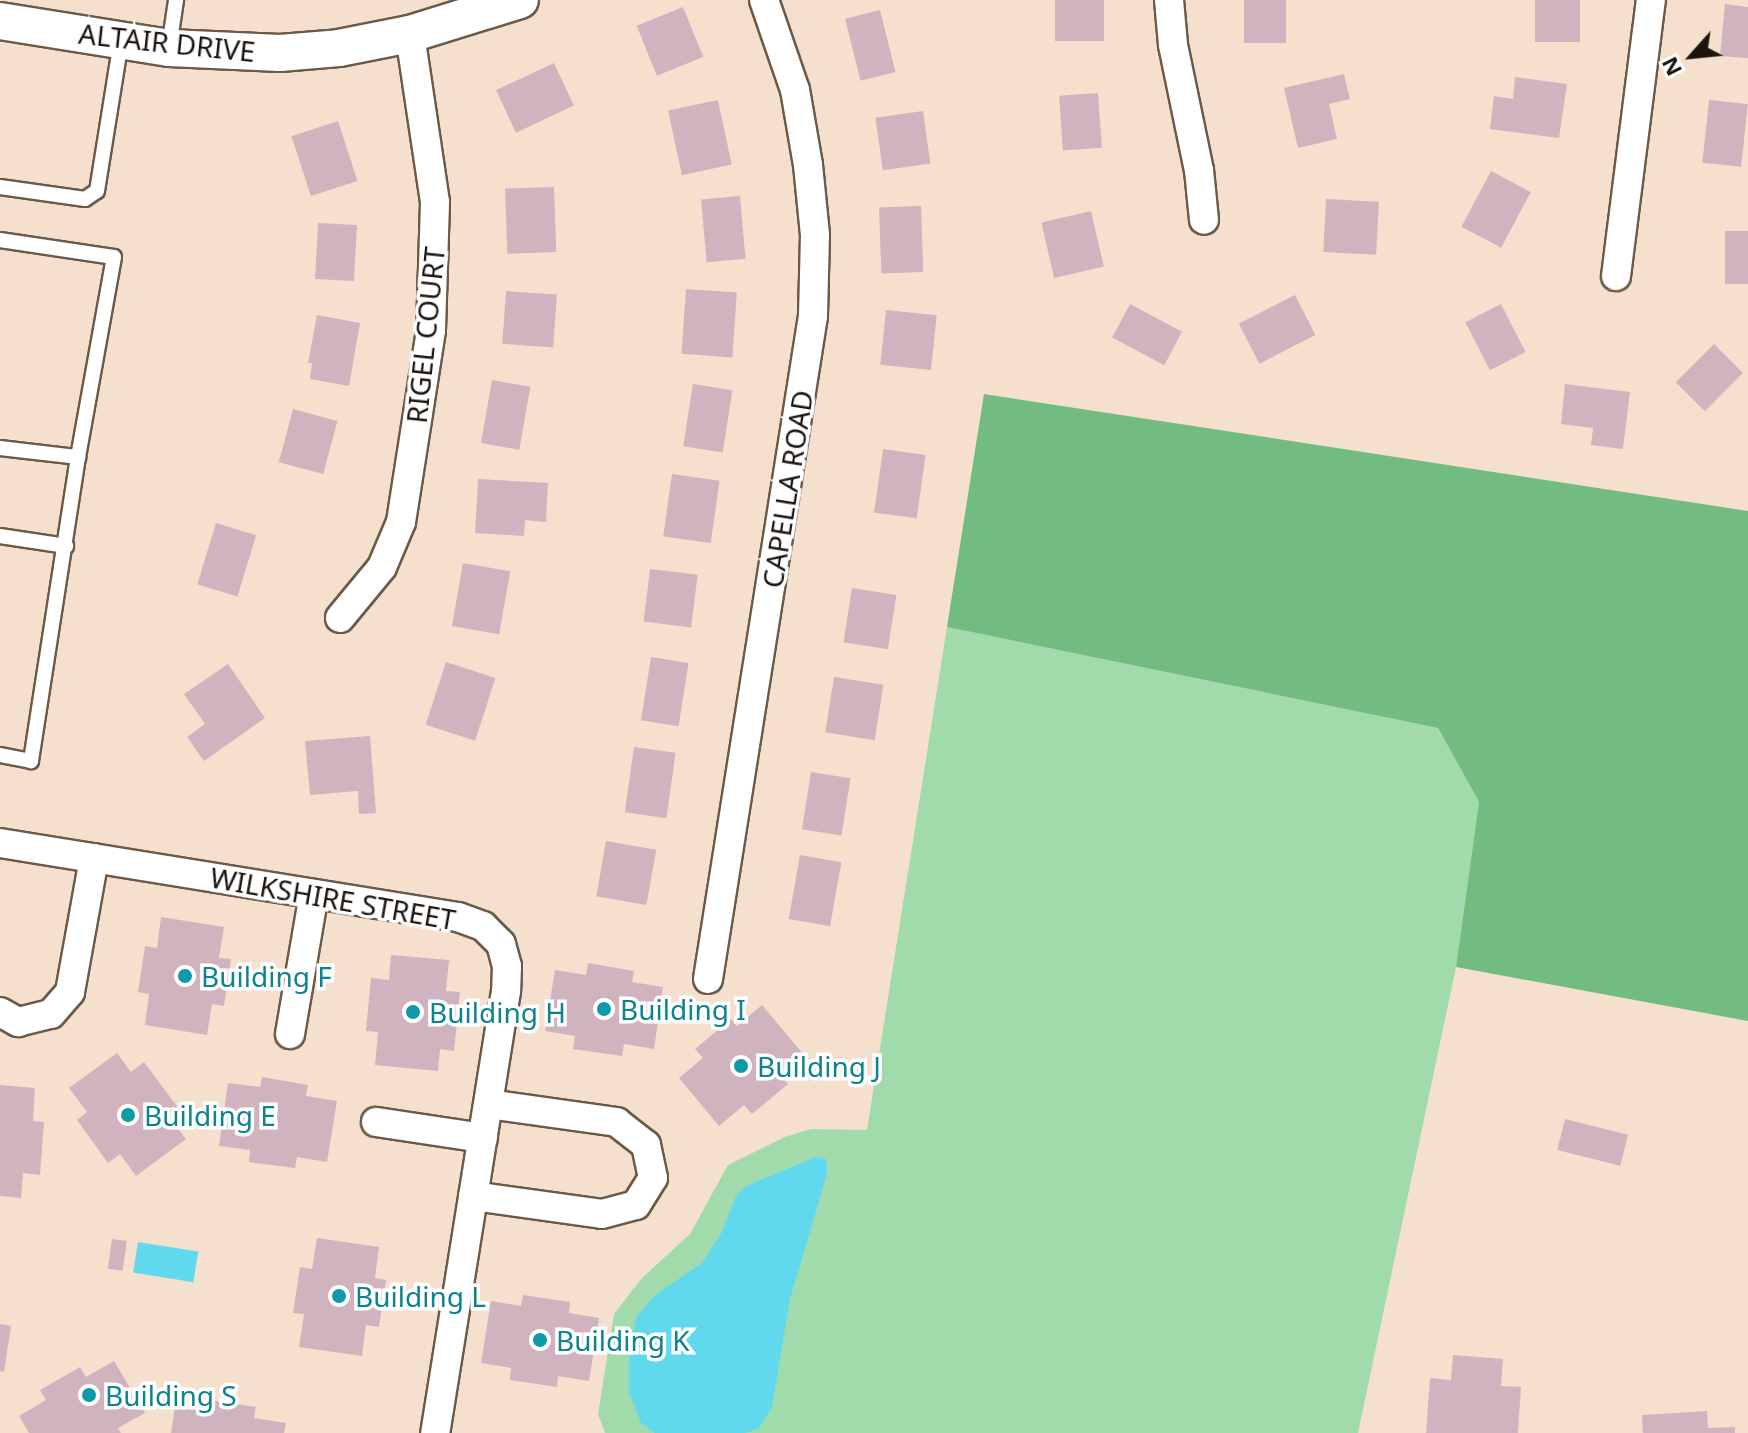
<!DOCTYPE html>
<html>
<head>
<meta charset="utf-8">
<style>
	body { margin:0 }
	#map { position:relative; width:1748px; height:1433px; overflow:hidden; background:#f5e0cd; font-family:"Noto Sans",sans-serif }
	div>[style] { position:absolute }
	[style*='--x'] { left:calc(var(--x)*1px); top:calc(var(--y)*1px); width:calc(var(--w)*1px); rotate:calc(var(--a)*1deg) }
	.green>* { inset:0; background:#a1daab }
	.forest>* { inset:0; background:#72bb81 }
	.water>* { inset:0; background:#60d9ef; transform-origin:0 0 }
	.building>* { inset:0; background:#cfb4bf; transform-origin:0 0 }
	.roads { filter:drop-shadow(2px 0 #6b5949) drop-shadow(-2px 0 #6b5949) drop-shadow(0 2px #6b5949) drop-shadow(0 -2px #6b5949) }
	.service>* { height:14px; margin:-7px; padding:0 7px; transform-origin:7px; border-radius:7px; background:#fff }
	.minor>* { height:28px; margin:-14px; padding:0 14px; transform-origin:14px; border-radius:14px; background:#fff }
	.tertiary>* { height:36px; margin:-18px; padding:0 18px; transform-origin:18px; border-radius:18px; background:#fff }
	.dots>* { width:22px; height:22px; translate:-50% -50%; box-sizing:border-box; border:4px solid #fff; border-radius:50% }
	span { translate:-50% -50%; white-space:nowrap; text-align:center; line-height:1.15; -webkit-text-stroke:7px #fff; paint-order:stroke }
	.street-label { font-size:28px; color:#1c140e }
	.culture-label { font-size:28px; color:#0d838f }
	.left { translate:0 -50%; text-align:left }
	.north { position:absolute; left:1652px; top:16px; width:80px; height:80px; -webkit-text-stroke:6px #fff; paint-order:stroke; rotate:243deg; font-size:22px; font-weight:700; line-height:32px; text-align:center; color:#1c140e }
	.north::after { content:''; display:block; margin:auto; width:28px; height:36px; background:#1c140e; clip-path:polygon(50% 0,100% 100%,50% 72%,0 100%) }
</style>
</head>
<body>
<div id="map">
	<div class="green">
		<i style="clip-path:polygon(947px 627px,1438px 728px,1479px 802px,1456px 967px,1358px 1433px,605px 1433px,598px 1414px,614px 1314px,642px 1278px,690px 1234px,728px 1165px,785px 1137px,811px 1129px,867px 1130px)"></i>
	</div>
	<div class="forest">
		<i style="clip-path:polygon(984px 394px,1748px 511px,1748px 1021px,1456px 967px,1479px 802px,1438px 728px,947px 627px)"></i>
	</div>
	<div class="water">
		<i style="clip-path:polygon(816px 1157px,826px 1159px,827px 1174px,790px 1299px,772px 1407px,758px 1429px,745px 1433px,655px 1433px,641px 1423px,629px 1392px,629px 1351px,637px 1316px,655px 1295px,702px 1263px,722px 1232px,736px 1196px,746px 1186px)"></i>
		<i style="left:138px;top:1242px;width:61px;height:31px;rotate:9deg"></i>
	</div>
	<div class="building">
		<i style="left:1055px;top:0;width:49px;height:41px"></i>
		<i style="left:1244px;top:0;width:42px;height:43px"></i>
		<i style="left:1535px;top:0;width:45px;height:42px"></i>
		<i style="clip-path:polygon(1725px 4px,1748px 7px,1748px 58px,1720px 56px)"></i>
		<i style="left:683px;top:7px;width:54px;height:50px;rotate:68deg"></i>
		<i style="left:880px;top:10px;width:64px;height:36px;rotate:76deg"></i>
		<i style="left:554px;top:63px;width:47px;height:64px;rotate:65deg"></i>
		<i style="clip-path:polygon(1344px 74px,1350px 99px,1329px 104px,1337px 139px,1298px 148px,1284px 88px)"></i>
		<i style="clip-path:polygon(1515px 77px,1567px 84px,1559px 138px,1490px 129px,1494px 96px,1513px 99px)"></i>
		<i style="left:1098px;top:93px;width:55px;height:39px;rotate:86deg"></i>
		<i style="left:718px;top:100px;width:66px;height:51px;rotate:78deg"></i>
		<i style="left:1709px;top:100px;width:39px;height:63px;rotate:6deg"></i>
		<i style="left:923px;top:111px;width:53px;height:48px;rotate:82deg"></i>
		<i style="left:338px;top:121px;width:63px;height:49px;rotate:72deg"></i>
		<i style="left:1491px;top:171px;width:45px;height:63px;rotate:28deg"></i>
		<i style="left:554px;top:187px;width:65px;height:49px;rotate:88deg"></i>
		<i style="left:740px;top:196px;width:63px;height:39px;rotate:85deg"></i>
		<i style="left:1326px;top:199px;width:53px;height:53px;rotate:3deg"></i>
		<i style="left:921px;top:206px;width:66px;height:42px;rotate:88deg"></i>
		<i style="left:1091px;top:211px;width:57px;height:51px;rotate:77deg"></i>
		<i style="left:318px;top:223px;width:39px;height:56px;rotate:3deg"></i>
		<i style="left:1725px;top:231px;width:23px;height:53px"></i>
		<i style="left:686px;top:289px;width:51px;height:65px;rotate:4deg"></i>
		<i style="left:506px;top:291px;width:51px;height:53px;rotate:4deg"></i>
		<i style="left:1295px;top:295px;width:45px;height:63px;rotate:63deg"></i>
		<i style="left:1130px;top:304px;width:59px;height:38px;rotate:28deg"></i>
		<i style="left:1501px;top:304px;width:54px;height:40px;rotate:63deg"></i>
		<i style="left:886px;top:310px;width:51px;height:55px;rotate:6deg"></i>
		<i style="clip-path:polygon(317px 315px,360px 323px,349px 386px,310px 379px,312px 363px,308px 363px)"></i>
		<i style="left:1714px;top:344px;width:41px;height:54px;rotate:45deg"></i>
		<i style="left:492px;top:380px;width:39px;height:64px;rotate:10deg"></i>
		<i style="left:693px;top:384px;width:40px;height:63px;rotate:9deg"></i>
		<i style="clip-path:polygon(1565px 384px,1630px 392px,1623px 449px,1591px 445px,1593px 428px,1561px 424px)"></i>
		<i style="left:293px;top:409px;width:46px;height:55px;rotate:15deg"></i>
		<i style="left:883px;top:449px;width:43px;height:64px;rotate:8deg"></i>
		<i style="left:672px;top:474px;width:48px;height:63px;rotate:8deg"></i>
		<i style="clip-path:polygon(478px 479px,548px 483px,546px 522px,525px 520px,524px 536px,475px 533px)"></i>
		<i style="left:216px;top:523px;width:42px;height:64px;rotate:17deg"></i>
		<i style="left:463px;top:563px;width:48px;height:64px;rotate:10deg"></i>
		<i style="left:650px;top:569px;width:48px;height:53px;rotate:7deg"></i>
		<i style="left:852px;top:588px;width:45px;height:55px;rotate:9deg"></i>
		<i style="left:651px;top:657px;width:38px;height:64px;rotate:9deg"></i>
		<i style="left:446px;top:662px;width:52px;height:66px;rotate:18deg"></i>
		<i style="clip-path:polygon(228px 664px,265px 718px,204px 761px,187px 737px,205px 724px,184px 694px)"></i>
		<i style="left:834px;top:677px;width:50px;height:56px;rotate:9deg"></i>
		<i style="clip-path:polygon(370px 736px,376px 813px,359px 814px,358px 791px,310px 795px,305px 741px)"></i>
		<i style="left:634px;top:747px;width:42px;height:66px;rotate:8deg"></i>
		<i style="left:811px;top:772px;width:40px;height:58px;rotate:9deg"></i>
		<i style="left:606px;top:841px;width:51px;height:56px;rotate:10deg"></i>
		<i style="left:800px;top:855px;width:42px;height:65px;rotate:10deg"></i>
		<i style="clip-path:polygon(161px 917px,224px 927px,219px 958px,231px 959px,224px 1006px,212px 1004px,207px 1035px,145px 1025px,149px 994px,138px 992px,145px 946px,157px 948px)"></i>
		<i style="clip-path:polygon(391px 955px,449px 960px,446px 991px,460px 992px,454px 1051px,440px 1049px,438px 1071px,375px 1065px,378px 1032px,366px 1031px,371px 978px,389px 980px)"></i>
		<i style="clip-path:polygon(588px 963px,634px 971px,632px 982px,663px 987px,654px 1049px,624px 1044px,622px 1056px,573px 1049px,575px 1036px,545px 1031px,555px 970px,586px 975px)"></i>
		<i style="clip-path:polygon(762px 1005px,803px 1054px,779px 1074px,788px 1084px,752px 1114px,744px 1105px,719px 1126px,679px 1078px,703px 1058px,695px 1049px,731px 1019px,737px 1026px)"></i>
		<i style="clip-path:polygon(117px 1053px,131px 1072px,144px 1062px,179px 1109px,169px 1117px,186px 1139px,136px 1176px,120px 1154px,108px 1163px,77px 1120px,87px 1112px,69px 1088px)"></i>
		<i style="clip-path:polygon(262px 1077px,308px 1085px,306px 1096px,337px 1101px,327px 1162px,297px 1157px,295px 1168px,249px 1162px,250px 1150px,219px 1146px,228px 1083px,260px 1087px)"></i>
		<i style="clip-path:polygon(0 1085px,35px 1088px,33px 1121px,44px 1122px,40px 1175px,23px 1173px,21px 1198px,0 1196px)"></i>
		<i style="left:1565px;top:1119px;width:65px;height:32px;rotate:14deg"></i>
		<i style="clip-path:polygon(317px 1238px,379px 1247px,375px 1278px,386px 1280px,379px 1327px,366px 1325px,362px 1356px,299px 1347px,304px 1314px,293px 1313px,300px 1267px,312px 1269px)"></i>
		<i style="left:112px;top:1239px;width:15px;height:30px;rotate:8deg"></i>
		<i style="clip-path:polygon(523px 1295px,570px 1302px,569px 1313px,599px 1318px,589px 1381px,558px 1376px,557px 1387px,510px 1380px,511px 1368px,481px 1363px,491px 1301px,521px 1306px)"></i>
		<i style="clip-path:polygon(0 1324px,11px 1326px,4px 1372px,0 1371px)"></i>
		<i style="clip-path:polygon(1453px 1355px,1503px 1359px,1501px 1386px,1521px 1387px,1518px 1433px,1426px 1433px,1430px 1378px,1451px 1380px)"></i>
		<i style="clip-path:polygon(114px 1361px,145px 1413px,118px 1428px,121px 1433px,29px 1433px,19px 1416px,46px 1400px,40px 1390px,80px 1367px,86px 1377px)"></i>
		<i style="clip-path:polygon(209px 1400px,256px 1407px,254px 1418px,286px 1423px,284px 1433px,171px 1433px,175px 1407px,207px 1411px)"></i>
		<i style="clip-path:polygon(1707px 1411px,1708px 1428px,1735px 1427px,1735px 1433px,1643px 1433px,1642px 1415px)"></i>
	</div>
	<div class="roads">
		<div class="service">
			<i style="--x:169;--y:47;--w:48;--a:-81.5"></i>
			<i style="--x:0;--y:187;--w:86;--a:8"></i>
			<i style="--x:85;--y:199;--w:14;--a:-34"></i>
			<i style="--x:97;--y:191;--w:152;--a:-80.9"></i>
			<i style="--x:0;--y:240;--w:115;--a:8.5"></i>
			<i style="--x:114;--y:257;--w:203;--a:100.2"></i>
			<i style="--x:78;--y:457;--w:308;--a:98.8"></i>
			<i style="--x:31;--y:761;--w:32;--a:-169"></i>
			<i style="--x:0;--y:448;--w:79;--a:6.6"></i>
			<i style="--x:0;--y:536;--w:67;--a:8.6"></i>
		</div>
		<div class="minor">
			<i style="--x:1169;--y:0;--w:45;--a:84.9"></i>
			<i style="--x:1173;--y:45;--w:128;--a:78.3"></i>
			<i style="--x:1199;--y:170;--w:50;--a:84.3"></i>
			<i style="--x:1616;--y:276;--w:278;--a:-82.8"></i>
			<i style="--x:340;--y:618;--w:66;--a:-50.5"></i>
			<i style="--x:382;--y:567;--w:49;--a:-67.1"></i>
			<i style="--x:401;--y:522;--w:194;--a:-81.1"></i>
			<i style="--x:431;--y:330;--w:128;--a:-88.2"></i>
			<i style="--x:435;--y:202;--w:170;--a:-98.5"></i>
			<i style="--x:0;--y:843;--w:464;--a:9.2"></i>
			<i style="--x:458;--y:917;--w:27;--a:20"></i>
			<i style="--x:483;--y:926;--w:25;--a:45"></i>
			<i style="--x:501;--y:944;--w:23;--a:75"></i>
			<i style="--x:507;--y:966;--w:25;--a:92"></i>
			<i style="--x:506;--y:991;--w:448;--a:99.1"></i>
			<i style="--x:708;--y:979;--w:671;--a:-81"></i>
			<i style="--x:813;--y:316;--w:81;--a:-88.6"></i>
			<i style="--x:815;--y:235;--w:70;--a:-95.7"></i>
			<i style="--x:808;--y:165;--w:76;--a:-99.8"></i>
			<i style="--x:795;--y:90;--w:95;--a:-109"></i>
			<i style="--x:0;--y:1012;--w:21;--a:29"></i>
			<i style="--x:18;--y:1022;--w:34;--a:-14"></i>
			<i style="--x:51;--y:1014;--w:29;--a:-49"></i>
			<i style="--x:70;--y:992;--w:136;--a:-79.8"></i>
			<i style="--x:290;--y:1034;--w:142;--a:-80.3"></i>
			<i style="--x:376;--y:1122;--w:108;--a:8.5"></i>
			<i style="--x:473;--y:1196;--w:130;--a:7.9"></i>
			<i style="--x:602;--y:1214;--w:35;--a:-15"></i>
			<i style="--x:636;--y:1205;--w:32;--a:-58"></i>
			<i style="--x:653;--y:1178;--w:34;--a:-102"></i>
			<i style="--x:646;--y:1145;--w:37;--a:-142"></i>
			<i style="--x:617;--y:1122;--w:129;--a:-172"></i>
		</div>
		<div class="tertiary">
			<i style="--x:0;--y:21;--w:171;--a:9.1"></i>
			<i style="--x:169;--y:48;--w:111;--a:2.6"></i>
			<i style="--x:280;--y:53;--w:59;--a:-4.8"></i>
			<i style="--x:339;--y:48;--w:72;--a:-11.2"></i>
			<i style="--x:410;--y:34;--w:115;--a:-17.2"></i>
		</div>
	</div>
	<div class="dots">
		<i style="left:185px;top:976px;background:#0f9aa8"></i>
		<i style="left:604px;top:1009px;background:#0f9aa8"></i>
		<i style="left:413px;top:1012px;background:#0f9aa8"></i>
		<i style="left:741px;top:1066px;background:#0f9aa8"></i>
		<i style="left:128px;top:1115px;background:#0f9aa8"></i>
		<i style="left:339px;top:1296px;background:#0f9aa8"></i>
		<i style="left:540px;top:1340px;background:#0f9aa8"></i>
		<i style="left:89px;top:1395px;background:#0f9aa8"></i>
	</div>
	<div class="street-label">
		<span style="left:167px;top:42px;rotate:6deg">ALTAIR DRIVE</span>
		<span style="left:425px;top:335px;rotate:-84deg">RIGEL COURT</span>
		<span style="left:787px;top:489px;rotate:-81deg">CAPELLA ROAD</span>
		<span style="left:333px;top:898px;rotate:10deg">WILKSHIRE STREET</span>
	</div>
	<div class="culture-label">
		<span class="left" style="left:201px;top:976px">Building F</span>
		<span class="left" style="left:620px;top:1009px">Building I</span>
		<span class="left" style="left:429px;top:1012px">Building H</span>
		<span class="left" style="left:757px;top:1066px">Building J</span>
		<span class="left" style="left:144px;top:1115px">Building E</span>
		<span class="left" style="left:355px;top:1296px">Building L</span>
		<span class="left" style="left:556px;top:1340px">Building K</span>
		<span class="left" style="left:105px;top:1395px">Building S</span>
	</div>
	<div class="north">N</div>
</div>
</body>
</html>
